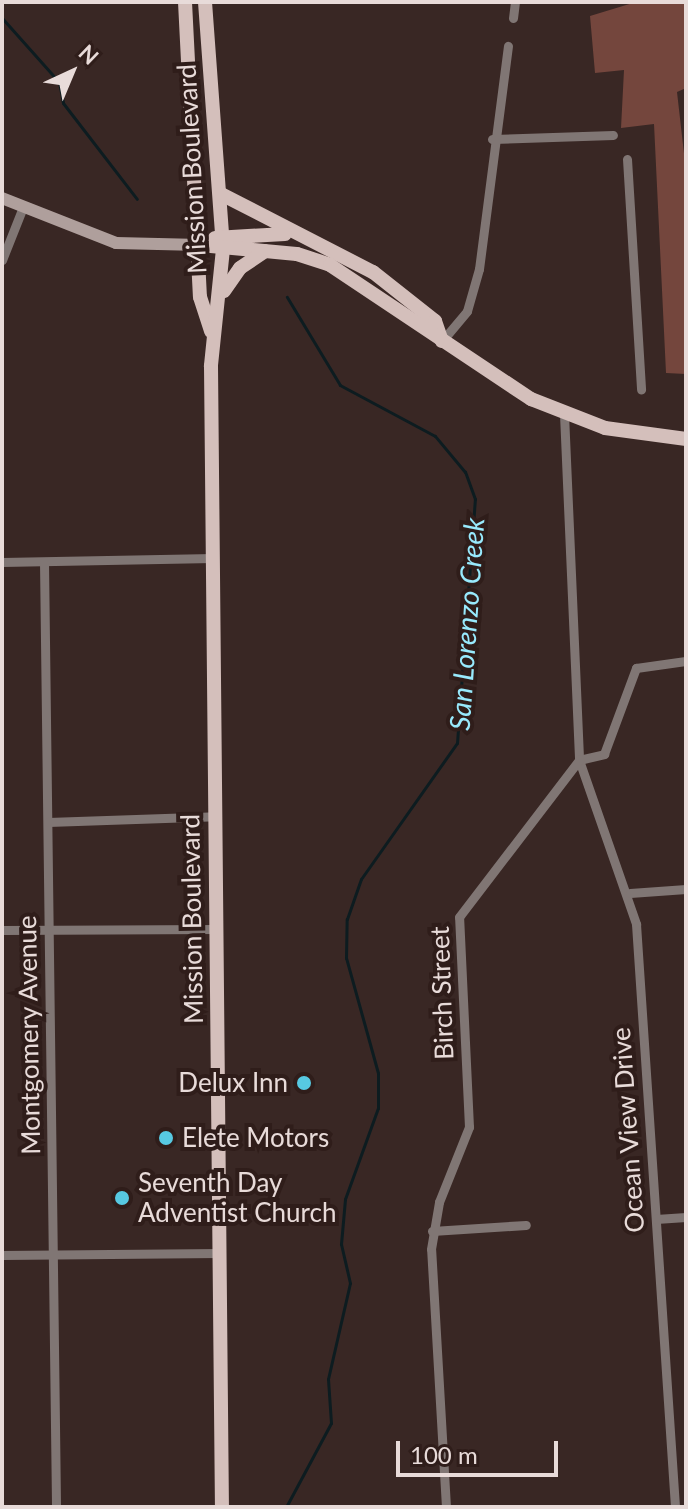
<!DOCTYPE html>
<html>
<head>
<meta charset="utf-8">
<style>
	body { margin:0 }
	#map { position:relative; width:688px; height:1509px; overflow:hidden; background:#392724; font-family:Lato,sans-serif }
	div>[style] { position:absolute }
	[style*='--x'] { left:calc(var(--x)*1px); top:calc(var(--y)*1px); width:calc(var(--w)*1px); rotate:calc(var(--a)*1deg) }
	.green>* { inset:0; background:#74463d }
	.stream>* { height:3px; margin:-1.5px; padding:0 1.5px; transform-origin:1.5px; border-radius:1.5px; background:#0d1c20 }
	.street>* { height:9px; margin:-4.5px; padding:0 4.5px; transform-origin:4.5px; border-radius:4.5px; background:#807674 }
	.secondary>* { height:12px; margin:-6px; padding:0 6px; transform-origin:6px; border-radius:6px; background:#af9f9c }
	.primary>* { height:14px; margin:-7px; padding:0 7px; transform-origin:7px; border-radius:7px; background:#d4bfbb }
	.dots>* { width:22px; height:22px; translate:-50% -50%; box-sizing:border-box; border:4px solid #2f1d1a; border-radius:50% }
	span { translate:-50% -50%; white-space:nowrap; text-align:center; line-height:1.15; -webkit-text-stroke:8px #2f1d1a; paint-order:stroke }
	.street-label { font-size:26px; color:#e8dbd9 }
	.poi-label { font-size:26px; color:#e8dbd9 }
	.right { translate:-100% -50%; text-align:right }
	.left { translate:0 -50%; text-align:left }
	.water-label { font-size:28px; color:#98eafd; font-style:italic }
	.frame { position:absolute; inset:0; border:4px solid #e8dbd9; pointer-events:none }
	.north { position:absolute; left:32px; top:32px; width:80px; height:80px; -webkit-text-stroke:6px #2f1d1a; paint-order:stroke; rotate:44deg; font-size:22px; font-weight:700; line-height:32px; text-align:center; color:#e8dbd9 }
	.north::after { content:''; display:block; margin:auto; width:28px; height:36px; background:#e8dbd9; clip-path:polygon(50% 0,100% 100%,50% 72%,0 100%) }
	.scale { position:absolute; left:396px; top:1441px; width:162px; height:36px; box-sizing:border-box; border:4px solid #e8dbd9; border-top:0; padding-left:10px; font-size:24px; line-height:28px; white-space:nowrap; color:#e8dbd9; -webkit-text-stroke:6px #2f1d1a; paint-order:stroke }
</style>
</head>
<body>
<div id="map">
	<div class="green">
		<i style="clip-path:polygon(636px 2px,686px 2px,686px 88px,677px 92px,686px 171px,686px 374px,666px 373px,654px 124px,621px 128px,624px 70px,595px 73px,590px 16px)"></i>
	</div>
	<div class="stream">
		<i style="--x:2;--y:18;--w:86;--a:48.3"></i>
		<i style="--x:59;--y:82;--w:21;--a:79"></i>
		<i style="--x:63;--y:103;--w:121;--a:52.4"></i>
		<i style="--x:286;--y:1507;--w:95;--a:-61.8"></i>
		<i style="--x:331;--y:1423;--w:44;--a:-93.9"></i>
		<i style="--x:328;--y:1379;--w:98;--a:-77.1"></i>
		<i style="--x:350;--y:1283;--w:40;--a:-103"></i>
		<i style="--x:341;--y:1244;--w:45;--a:-84.9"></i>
		<i style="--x:345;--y:1199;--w:97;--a:-70.1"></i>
		<i style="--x:378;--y:1108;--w:35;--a:-90"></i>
		<i style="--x:378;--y:1073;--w:119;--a:-105.5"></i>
		<i style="--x:346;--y:958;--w:39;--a:-89"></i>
		<i style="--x:347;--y:919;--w:42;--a:-70.7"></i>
		<i style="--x:361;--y:879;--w:166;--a:-54.8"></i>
		<i style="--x:457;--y:743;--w:245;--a:-85.8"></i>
		<i style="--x:475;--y:499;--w:29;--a:-110"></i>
		<i style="--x:465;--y:472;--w:47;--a:-129.8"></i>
		<i style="--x:435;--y:436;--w:108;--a:-151.8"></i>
		<i style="--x:340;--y:385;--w:103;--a:-121.1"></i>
	</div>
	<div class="street">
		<i style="--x:513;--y:18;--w:16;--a:-83"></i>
		<i style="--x:492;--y:139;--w:121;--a:-1.9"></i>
		<i style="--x:627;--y:159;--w:231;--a:86.5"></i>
		<i style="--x:2;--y:260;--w:57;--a:-68.4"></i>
		<i style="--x:442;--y:341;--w:39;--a:-50"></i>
		<i style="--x:467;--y:311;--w:44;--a:-74.1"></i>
		<i style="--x:479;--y:269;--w:225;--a:-82.6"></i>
		<i style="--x:564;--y:414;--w:346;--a:87.5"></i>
		<i style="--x:579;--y:760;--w:174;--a:70.8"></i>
		<i style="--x:636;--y:924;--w:584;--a:86.17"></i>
		<i style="--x:2;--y:562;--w:211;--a:-1.1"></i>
		<i style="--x:44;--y:562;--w:945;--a:89.27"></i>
		<i style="--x:579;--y:760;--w:26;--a:-13"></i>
		<i style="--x:604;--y:754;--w:92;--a:-69.6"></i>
		<i style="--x:636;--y:668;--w:50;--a:-8"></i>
		<i style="--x:48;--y:822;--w:168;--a:-2"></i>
		<i style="--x:630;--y:893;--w:56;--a:-4.1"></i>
		<i style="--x:2;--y:930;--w:214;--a:-0.3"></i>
		<i style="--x:656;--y:1219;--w:30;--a:-4"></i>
		<i style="--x:432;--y:1231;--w:94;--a:-3.7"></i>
		<i style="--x:2;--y:1255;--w:217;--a:-0.5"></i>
		<i style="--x:446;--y:1507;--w:258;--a:-93.3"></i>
		<i style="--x:431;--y:1249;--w:48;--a:-80.3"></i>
		<i style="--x:439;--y:1202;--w:81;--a:-68.2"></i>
		<i style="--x:469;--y:1127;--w:210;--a:-92.7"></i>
		<i style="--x:459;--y:917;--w:198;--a:-52.6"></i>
	</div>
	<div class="secondary">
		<i style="--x:2;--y:198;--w:123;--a:21.5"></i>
		<i style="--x:116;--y:243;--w:84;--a:1.4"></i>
	</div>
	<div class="primary">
		<i style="--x:185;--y:2;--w:295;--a:87.1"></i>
		<i style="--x:200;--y:297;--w:36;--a:72"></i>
		<i style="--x:205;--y:2;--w:248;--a:85.8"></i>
		<i style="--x:223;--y:249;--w:118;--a:95.9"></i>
		<i style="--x:211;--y:366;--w:1141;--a:89.45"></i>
		<i style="--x:221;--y:194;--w:171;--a:27.2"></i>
		<i style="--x:373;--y:272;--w:79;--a:38.3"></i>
		<i style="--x:435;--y:321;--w:21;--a:71"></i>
		<i style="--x:215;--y:238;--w:70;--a:-3.3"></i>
		<i style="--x:200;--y:245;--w:97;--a:5.3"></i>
		<i style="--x:297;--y:254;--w:35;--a:18"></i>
		<i style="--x:330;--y:265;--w:242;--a:33.7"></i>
		<i style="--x:531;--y:399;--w:79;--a:21.4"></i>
		<i style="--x:605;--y:428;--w:82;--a:7.7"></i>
		<i style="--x:224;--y:291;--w:28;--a:-55"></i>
		<i style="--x:240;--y:268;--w:30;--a:-34"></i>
	</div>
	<div class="dots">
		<i style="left:304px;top:1083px;background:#57c9e2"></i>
		<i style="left:166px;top:1138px;background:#57c9e2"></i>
		<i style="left:122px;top:1198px;background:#57c9e2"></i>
	</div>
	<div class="street-label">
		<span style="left:192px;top:169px;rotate:-93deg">Mission Boulevard</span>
		<span style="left:192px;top:919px;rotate:-91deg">Mission Boulevard</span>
		<span style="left:442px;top:993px;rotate:-92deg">Birch Street</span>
		<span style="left:29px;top:1035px;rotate:-91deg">Montgomery Avenue</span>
		<span style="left:628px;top:1130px;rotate:-94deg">Ocean View Drive</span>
	</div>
	<div class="poi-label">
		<span class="right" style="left:288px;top:1083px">Delux Inn</span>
		<span class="left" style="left:182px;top:1138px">Elete Motors</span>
		<span class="left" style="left:138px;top:1198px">Seventh Day<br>Adventist Church</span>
	</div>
	<div class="water-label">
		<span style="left:466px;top:624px;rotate:-86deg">San Lorenzo Creek</span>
	</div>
	<div class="frame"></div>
	<div class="north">N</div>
	<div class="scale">100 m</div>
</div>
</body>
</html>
